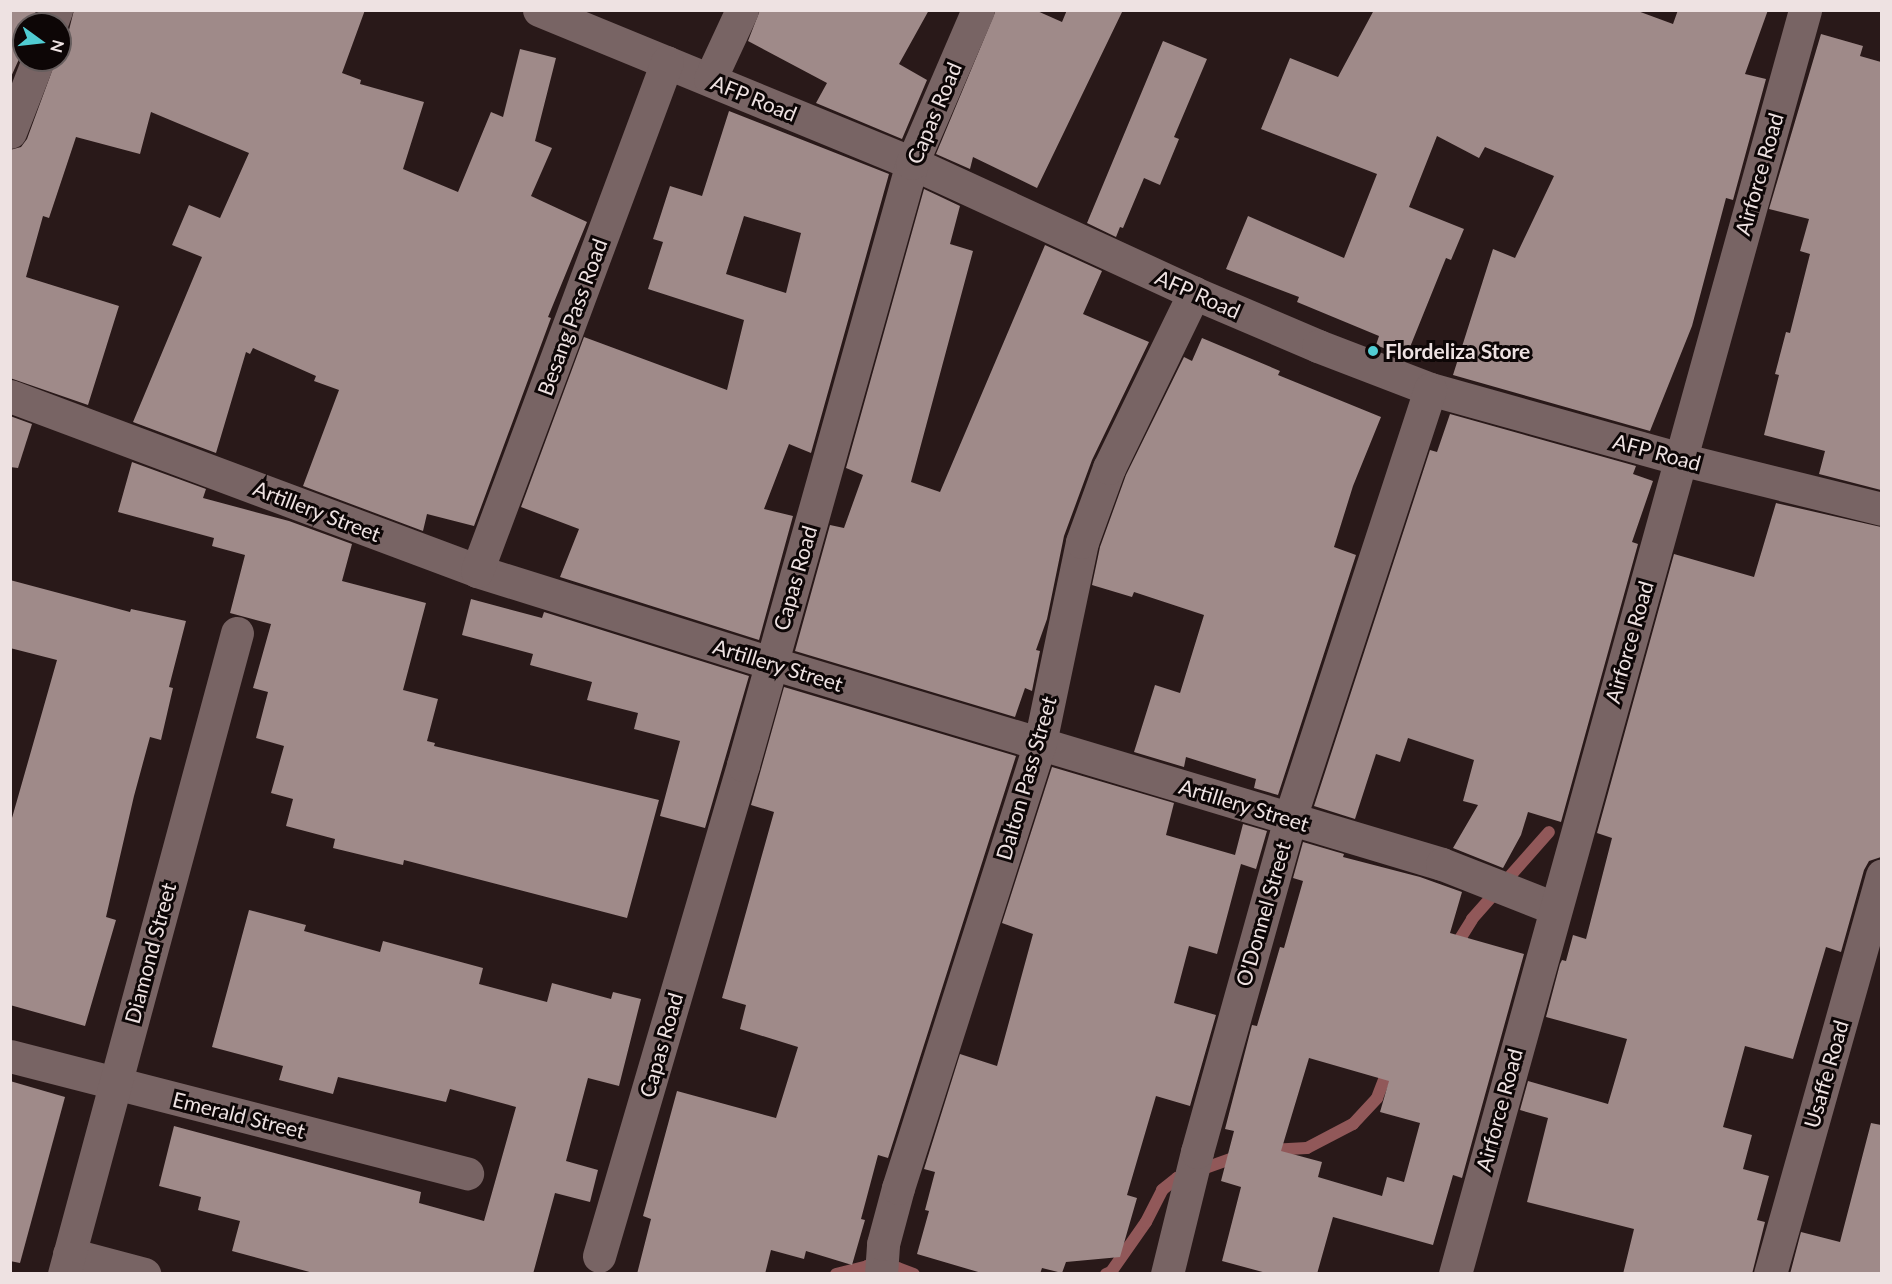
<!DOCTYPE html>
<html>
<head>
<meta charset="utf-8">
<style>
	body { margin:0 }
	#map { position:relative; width:1892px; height:1284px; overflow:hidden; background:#291919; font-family:Lato,sans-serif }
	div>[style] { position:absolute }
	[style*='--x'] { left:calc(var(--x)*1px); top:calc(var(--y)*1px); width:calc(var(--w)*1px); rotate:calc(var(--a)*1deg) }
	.stream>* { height:12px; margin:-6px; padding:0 6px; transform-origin:6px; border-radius:6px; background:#915859 }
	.building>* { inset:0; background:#9f8a89 }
	.minor>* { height:33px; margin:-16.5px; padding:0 16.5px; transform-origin:16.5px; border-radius:16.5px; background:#786464 }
	.dots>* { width:16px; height:16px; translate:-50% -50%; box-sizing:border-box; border:3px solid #0d0606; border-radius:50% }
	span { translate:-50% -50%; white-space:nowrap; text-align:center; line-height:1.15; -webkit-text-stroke:6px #0d0606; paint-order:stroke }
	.street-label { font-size:21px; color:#eee2e2 }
	.poi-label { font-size:21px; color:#eee2e2; font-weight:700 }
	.left { translate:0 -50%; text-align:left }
	.frame { position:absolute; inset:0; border:12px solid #eee2e2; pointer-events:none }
	.north { position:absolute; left:12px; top:12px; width:60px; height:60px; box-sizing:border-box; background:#0d0606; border:2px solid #675e5e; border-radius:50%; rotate:105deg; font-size:16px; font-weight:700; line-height:24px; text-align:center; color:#eee2e2 }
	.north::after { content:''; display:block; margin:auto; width:21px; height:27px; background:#51ccd2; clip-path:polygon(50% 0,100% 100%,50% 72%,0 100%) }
</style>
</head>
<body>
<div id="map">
	<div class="stream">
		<i style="--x:1453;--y:950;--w:36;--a:-58"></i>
		<i style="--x:1472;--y:919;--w:116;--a:-48.5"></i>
		<i style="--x:1268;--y:1150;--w:39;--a:-3"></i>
		<i style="--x:1307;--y:1148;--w:52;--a:-27.6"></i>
		<i style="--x:1353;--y:1124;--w:35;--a:-47"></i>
		<i style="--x:1377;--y:1098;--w:36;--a:-69"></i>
		<i style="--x:836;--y:1274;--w:32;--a:-14"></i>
		<i style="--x:867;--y:1266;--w:31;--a:4"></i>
		<i style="--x:898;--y:1268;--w:17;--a:21"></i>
		<i style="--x:1106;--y:1274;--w:5;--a:-22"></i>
		<i style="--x:1111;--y:1272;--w:61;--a:-55"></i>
		<i style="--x:1146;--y:1222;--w:36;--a:-63"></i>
		<i style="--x:1162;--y:1190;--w:19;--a:-39"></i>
		<i style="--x:1177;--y:1178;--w:69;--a:-19.5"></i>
	</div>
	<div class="building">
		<i style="clip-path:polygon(10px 10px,36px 10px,33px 24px,24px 24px,24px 48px,10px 79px)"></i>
		<i style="clip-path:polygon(74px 10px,365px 10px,342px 73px,361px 80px,360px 84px,424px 102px,403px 169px,458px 192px,491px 112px,503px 117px,520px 49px,556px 58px,535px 141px,552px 148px,531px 196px,587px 222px,548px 317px,551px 318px,474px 526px,427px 514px,423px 531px,303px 486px,339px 390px,314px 381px,316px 376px,253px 348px,250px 354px,246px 352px,216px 453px,133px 422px,202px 257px,172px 245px,189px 205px,220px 218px,249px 153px,151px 112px,140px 154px,76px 137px,49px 218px,43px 216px,26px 277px,119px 306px,88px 405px,10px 378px,10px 150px,21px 147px,27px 139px,56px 60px,60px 60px,60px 40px,69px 30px)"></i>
		<i style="clip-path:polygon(760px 10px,929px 10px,899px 64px,927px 80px,902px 139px,816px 103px,827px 83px,748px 41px)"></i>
		<i style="clip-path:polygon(996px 10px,1035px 10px,1062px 22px,1067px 10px,1123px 10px,1037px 188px,973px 157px,970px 169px,936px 154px)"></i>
		<i style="clip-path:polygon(1374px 10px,1635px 10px,1673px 24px,1678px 10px,1768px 10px,1745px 74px,1766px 79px,1733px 200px,1726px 198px,1692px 326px,1650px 431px,1453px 375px,1493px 249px,1515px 258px,1554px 176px,1485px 147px,1479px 158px,1437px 136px,1409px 207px,1464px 229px,1451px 260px,1446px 258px,1406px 357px,1376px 345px,1379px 336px,1297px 302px,1299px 297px,1226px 269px,1248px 216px,1344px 258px,1377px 174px,1261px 129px,1290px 58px,1338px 77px)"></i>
		<i style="clip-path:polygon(1821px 34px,1863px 46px,1860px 56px,1881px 62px,1881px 490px,1819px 474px,1825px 451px,1764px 435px,1779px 375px,1775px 374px,1786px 332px,1790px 333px,1810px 254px,1800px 251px,1809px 219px,1769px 209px)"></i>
		<i style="clip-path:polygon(1163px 41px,1207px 59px,1174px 137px,1179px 139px,1160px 185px,1144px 178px,1123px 228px,1120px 227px,1116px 237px,1087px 223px)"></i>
		<i style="clip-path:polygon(evenodd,729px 111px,889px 174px,811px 453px,789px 444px,764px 509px,793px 516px,759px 640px,560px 577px,579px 529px,521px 507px,584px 337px,727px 390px,744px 320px,648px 289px,663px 242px,653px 239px,670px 186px,702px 196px,729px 111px,744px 216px,801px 233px,786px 293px,726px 274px,744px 216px)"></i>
		<i style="clip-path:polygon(924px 189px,960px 206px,950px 244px,973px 251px,911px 482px,940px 492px,1045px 245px,1102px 271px,1083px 314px,1149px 342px,1092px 460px,1064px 536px,1047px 619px,1036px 650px,1040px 651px,1032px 691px,1025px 688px,1015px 717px,795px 651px,830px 525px,844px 528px,863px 475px,846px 468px)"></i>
		<i style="clip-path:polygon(1202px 338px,1280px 371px,1278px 375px,1381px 417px,1353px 486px,1334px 547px,1356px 555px,1278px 795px,1254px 788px,1256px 779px,1186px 757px,1184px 767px,1134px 752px,1155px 685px,1180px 693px,1204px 615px,1134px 592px,1132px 597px,1092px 585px,1100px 547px,1126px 475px,1184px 357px,1192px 361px)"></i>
		<i style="clip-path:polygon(1450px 414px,1636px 466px,1633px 474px,1653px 481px,1632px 542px,1638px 544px,1561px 822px,1528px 812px,1521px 835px,1503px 868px,1453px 848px,1478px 805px,1463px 801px,1474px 760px,1408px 738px,1400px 762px,1376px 754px,1355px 819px,1314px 806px,1430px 450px,1437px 452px)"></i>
		<i style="clip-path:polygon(10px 416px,32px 424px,18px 468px,10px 467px)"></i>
		<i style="clip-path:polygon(132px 462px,206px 489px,203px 498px,289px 521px,352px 544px,342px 581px,426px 603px,403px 690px,438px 699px,427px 741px,435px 743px,434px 746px,659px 800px,627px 918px,404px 860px,403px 865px,333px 848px,335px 839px,286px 826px,293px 799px,271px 793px,284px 746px,256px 738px,268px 692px,253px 688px,271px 624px,230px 613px,245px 555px,212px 546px,214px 538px,118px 512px)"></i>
		<i style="clip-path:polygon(1776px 503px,1881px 527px,1881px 857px,1869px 861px,1864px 870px,1841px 952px,1826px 947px,1793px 1059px,1745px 1046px,1723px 1127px,1752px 1135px,1743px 1169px,1769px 1176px,1757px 1220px,1765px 1222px,1752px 1274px,1623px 1274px,1634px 1229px,1527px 1202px,1548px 1118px,1520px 1110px,1528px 1081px,1608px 1104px,1627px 1039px,1546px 1017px,1560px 964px,1562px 960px,1566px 961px,1573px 935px,1586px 939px,1612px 838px,1597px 833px,1674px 554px,1754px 577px)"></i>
		<i style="clip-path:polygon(10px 580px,130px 612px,131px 609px,186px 621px,169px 687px,173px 688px,161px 740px,150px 737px,134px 796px,106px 917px,116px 920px,85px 1026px,10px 1005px,10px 825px,57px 660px,10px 648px)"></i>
		<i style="clip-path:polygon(471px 599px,542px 618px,544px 612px,749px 676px,705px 828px,660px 816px,680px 741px,634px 729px,638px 713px,587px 700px,592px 682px,530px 665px,533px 654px,462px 635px)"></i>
		<i style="clip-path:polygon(784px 687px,1016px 756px,888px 1158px,878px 1155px,861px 1219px,865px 1220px,852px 1265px,806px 1251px,804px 1259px,771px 1250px,765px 1274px,637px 1274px,651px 1219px,643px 1216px,677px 1091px,776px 1118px,798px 1047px,740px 1029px,746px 1005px,722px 998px,774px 812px,751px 805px)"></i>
		<i style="clip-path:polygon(1052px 767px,1174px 803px,1166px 835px,1235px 855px,1243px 824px,1267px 831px,1256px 869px,1241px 864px,1217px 954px,1189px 946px,1174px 1003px,1216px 1015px,1190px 1106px,1156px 1096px,1127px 1195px,1137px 1198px,1120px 1257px,1066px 1262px,1062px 1273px,1042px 1268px,1040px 1274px,985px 1274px,917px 1254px,929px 1211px,925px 1210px,935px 1172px,924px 1169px,960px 1054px,997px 1066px,1033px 934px,1002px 923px)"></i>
		<i style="clip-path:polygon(evenodd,1303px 842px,1344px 854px,1343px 857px,1420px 877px,1462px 892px,1450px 933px,1524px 954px,1462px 1178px,1453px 1175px,1433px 1245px,1333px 1217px,1317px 1274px,1270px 1274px,1222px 1261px,1241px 1187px,1221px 1181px,1234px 1131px,1225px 1129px,1252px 1025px,1257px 1026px,1280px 947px,1284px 948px,1303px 881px,1293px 878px,1303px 842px,1309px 1058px,1389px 1081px,1380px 1112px,1420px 1123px,1404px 1182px,1387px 1177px,1382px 1196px,1318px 1177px,1322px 1162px,1281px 1151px,1309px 1058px)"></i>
		<i style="clip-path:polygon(249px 910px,306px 925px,304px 931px,380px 952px,383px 941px,483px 968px,479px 984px,547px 1002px,552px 983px,611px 999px,613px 992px,641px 999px,619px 1086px,588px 1078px,566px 1161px,598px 1170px,590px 1202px,555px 1193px,533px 1274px,317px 1274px,232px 1251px,240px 1221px,198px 1210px,201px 1197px,159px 1186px,174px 1126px,421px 1192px,419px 1203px,484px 1221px,516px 1107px,450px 1089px,446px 1102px,338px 1077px,333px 1094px,279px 1080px,283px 1066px,212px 1047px)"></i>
		<i style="clip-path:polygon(10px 1081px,65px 1097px,20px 1263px,10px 1261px)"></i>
		<i style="clip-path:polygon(1871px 1123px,1881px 1125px,1881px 1274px,1790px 1274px,1801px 1232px,1840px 1242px)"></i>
	</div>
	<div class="minor">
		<i style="--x:539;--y:10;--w:403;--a:22.3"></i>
		<i style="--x:912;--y:163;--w:311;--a:24.7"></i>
		<i style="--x:1194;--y:293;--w:135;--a:23.1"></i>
		<i style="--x:1318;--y:346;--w:120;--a:21"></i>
		<i style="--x:1430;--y:389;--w:260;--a:15.6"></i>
		<i style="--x:1680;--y:459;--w:208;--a:13.9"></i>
		<i style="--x:51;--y:24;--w:15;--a:-70"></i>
		<i style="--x:710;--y:79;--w:76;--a:-65.1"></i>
		<i style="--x:10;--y:132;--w:77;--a:-68.7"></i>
		<i style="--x:10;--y:396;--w:499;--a:20.5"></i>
		<i style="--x:477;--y:571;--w:308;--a:17.4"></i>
		<i style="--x:771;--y:663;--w:700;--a:16.68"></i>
		<i style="--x:1442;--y:864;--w:120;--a:21.4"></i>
		<i style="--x:477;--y:571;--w:543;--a:-69.53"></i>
		<i style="--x:10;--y:1056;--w:472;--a:14.4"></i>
		<i style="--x:69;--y:1254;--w:78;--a:14.9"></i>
		<i style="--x:599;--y:1256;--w:512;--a:-73.65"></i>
		<i style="--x:743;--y:765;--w:625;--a:-74.32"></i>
		<i style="--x:912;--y:163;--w:167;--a:-66.7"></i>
		<i style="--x:64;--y:1274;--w:664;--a:-74.9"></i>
		<i style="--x:881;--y:1274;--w:30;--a:-86"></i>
		<i style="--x:883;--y:1244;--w:58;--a:-75"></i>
		<i style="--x:898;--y:1188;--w:467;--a:-72.3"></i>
		<i style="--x:1040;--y:743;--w:205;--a:-78.2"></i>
		<i style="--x:1082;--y:542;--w:79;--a:-70"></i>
		<i style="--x:1109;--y:468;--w:195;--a:-64.1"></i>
		<i style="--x:1167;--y:1274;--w:126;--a:-76.2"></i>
		<i style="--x:1197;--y:1152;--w:347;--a:-74.4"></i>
		<i style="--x:1290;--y:818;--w:451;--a:-71.9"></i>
		<i style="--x:1455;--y:1274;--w:1312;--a:-74.52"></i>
		<i style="--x:1770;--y:1274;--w:414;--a:-74.3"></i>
	</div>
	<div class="dots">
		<i style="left:1373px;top:351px;background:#51ccd2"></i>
	</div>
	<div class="street-label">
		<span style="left:754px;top:98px;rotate:22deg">AFP Road</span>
		<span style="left:934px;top:113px;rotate:-67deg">Capas Road</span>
		<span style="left:1759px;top:174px;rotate:-74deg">Airforce Road</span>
		<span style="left:1198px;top:294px;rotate:24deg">AFP Road</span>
		<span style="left:572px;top:317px;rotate:-70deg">Besang Pass Road</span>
		<span style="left:1657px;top:452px;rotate:15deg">AFP Road</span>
		<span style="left:317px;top:511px;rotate:21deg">Artillery Street</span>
		<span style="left:795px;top:578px;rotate:-74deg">Capas Road</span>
		<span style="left:1629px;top:642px;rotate:-74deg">Airforce Road</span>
		<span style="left:778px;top:665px;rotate:17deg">Artillery Street</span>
		<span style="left:1026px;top:778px;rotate:-74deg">Dalton Pass Street</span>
		<span style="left:1244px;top:805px;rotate:17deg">Artillery Street</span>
		<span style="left:1263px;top:914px;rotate:-74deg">O'Donnel Street</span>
		<span style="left:150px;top:953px;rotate:-75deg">Diamond Street</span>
		<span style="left:661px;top:1045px;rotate:-74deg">Capas Road</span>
		<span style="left:1826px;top:1074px;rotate:-74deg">Usaffe Road</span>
		<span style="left:1499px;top:1110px;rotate:-75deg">Airforce Road</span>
		<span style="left:239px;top:1115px;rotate:14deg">Emerald Street</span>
	</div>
	<div class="poi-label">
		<span class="left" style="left:1385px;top:351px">Flordeliza Store</span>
	</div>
	<div class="frame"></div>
	<div class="north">N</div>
</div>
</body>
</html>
